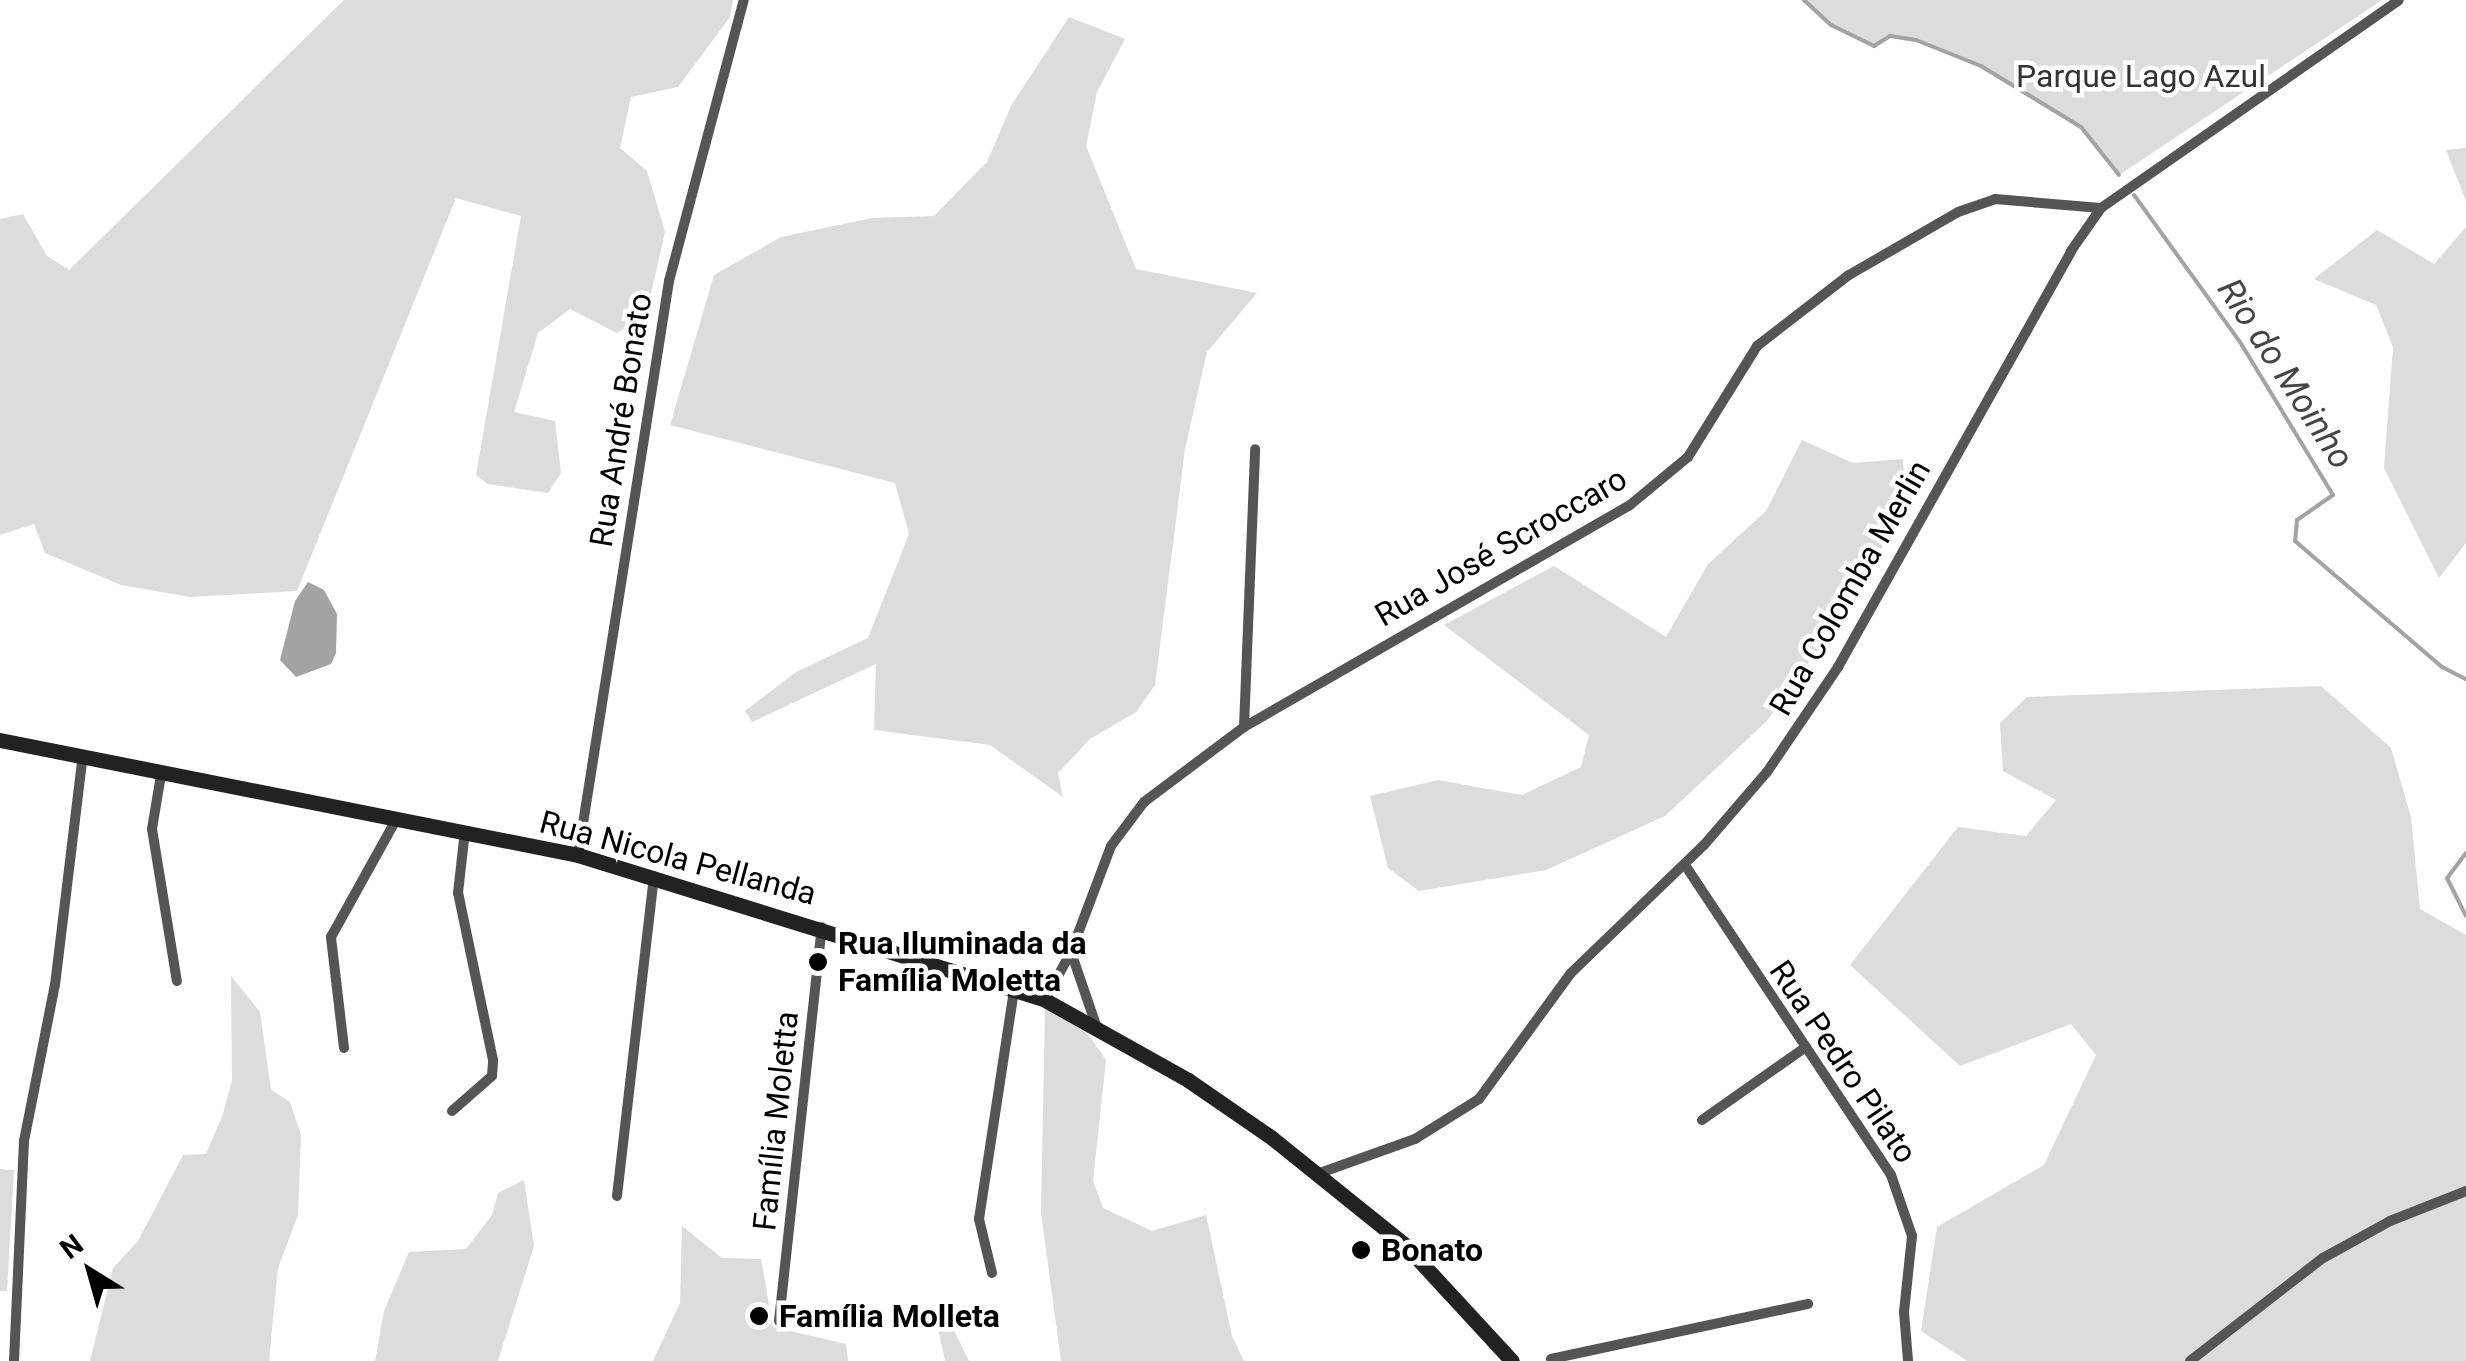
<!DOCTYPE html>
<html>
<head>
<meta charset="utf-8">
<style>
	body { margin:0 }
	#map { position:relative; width:2466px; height:1361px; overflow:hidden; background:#fff; font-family:Roboto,sans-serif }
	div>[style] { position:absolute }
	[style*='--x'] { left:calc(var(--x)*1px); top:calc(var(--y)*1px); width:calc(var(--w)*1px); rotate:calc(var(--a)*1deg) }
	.green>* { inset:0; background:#dcdcdc }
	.water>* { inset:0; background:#a3a3a3 }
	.stream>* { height:4px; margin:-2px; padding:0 2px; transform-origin:2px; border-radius:2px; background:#a3a3a3 }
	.minor>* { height:10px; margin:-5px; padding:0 5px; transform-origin:5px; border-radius:5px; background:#555 }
	.secondary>* { height:15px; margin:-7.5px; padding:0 7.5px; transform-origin:7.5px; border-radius:7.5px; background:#222 }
	.dots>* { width:28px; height:28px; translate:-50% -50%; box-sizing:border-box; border:5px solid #fff; border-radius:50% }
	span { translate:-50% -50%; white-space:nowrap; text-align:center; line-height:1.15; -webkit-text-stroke:9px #fff; paint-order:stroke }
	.park-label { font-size:32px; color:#333 }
	.street-label { font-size:32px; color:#000 }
	.poi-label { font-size:32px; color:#000; font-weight:700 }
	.left { translate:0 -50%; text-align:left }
	.water-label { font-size:35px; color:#444; font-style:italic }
	.north { position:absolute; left:40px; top:1221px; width:100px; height:100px; -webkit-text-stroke:8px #fff; paint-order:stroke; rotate:323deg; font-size:28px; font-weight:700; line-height:40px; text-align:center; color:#000 }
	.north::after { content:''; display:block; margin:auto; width:35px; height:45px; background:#000; clip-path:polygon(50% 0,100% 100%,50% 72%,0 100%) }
</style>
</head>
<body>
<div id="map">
	<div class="green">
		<i style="clip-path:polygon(344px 0,733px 0,730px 17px,678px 87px,631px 97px,620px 148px,647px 171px,665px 232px,646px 315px,617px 333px,570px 309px,538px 333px,514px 412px,555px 421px,561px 473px,548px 493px,488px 484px,476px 475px,521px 216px,456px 198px,297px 591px,190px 597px,121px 585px,45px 553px,34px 524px,0 535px,0 219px,23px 214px,47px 256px,69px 270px)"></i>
		<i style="clip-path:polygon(1804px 0,2382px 0,2119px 175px,2081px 127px,1981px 66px,1916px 40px,1891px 36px,1874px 46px,1831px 25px)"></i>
		<i style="clip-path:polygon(1069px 17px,1125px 39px,1097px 92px,1086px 146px,1136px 269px,1257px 293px,1207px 352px,1185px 449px,1155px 685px,1136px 712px,1090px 739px,1058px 773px,1063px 797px,990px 745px,874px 730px,876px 664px,752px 722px,745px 711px,796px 672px,868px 638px,909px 534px,895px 483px,670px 425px,714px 275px,781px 237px,872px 218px,934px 216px,987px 162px,1011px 106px)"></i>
		<i style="clip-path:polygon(2466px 148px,2466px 201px,2446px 150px)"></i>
		<i style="clip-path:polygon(2466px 227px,2466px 543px,2439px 578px,2384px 468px,2393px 347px,2376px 305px,2314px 279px,2377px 230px,2434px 264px)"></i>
		<i style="clip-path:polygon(1802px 440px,1853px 463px,1903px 459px,1906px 506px,1844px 613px,1767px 721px,1665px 816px,1546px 870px,1419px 891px,1388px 868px,1370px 796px,1438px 780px,1522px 795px,1581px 767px,1589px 735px,1444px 625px,1554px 566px,1666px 637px,1708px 564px,1766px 511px)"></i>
		<i style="clip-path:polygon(2321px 686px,2391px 748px,2411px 817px,2420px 909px,2466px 935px,2466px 1361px,1967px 1361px,1921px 1331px,1937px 1227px,2044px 1165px,2096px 1055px,2071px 1024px,1960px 1066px,1850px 965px,1958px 827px,2026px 836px,2056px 800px,2003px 771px,2000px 723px,2027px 697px)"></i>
		<i style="clip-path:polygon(231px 976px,260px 1012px,271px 1090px,290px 1102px,301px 1135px,298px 1215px,278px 1268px,269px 1361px,90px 1361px,113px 1268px,138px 1241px,183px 1155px,206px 1154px,223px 1114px,232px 1080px)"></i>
		<i style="clip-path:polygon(1045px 1009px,1083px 1027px,1106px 1060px,1093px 1181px,1103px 1208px,1152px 1231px,1206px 1215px,1232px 1336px,1244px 1361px,1061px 1361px,1041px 1213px)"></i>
		<i style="clip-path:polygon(0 1169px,14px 1170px,7px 1291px,0 1291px)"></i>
		<i style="clip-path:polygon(524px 1180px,534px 1246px,498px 1361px,375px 1361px,384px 1311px,409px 1252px,466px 1249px,492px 1215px,498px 1193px)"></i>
		<i style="clip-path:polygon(682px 1226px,722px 1258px,761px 1259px,773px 1327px,846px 1344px,848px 1361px,653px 1361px,680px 1303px)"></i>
		<i style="clip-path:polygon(950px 1322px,969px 1361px,945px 1361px,937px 1323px)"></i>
	</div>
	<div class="water">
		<i style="clip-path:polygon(308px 582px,324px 590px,337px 614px,336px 653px,331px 664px,296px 677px,280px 660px,295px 601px)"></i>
	</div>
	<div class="stream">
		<i style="--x:1804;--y:0;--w:37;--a:43"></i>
		<i style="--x:1831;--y:25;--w:48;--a:26"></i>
		<i style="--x:1874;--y:46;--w:19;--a:-32"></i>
		<i style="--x:1890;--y:36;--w:26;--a:9"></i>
		<i style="--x:1916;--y:40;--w:70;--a:21.8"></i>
		<i style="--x:1981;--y:66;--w:117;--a:31.4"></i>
		<i style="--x:2081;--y:127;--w:61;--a:51.6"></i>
		<i style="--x:2134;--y:195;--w:181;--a:54.2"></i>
		<i style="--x:2240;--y:342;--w:179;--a:58.7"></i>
		<i style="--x:2333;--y:495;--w:44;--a:145.2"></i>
		<i style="--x:2297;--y:520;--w:21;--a:95"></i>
		<i style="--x:2295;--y:541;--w:194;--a:40.6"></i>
		<i style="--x:2442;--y:667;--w:27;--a:27"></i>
		<i style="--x:2466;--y:853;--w:31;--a:127"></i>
		<i style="--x:2447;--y:878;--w:42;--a:63.4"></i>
	</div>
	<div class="minor">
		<i style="--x:1244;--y:727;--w:278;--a:-87.7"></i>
		<i style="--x:161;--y:775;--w:55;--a:99.5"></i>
		<i style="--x:152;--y:829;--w:154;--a:80.7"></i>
		<i style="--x:578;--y:855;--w:581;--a:-80.99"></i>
		<i style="--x:669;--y:281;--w:291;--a:-75.1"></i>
		<i style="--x:1685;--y:865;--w:372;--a:56.4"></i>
		<i style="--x:1891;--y:1175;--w:65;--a:71"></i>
		<i style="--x:1912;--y:1236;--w:76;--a:96"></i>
		<i style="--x:1904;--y:1312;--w:49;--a:85.3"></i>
		<i style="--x:1071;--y:952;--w:77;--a:71.1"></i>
		<i style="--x:1045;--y:1000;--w:55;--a:-61.6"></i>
		<i style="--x:1071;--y:952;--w:113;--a:-69.3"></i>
		<i style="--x:1111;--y:846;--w:55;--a:-53.1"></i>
		<i style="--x:1144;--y:802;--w:125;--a:-36.9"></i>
		<i style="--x:1244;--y:727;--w:445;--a:-29.9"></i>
		<i style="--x:1630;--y:505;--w:75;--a:-39.6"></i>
		<i style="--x:1688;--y:457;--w:131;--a:-58.1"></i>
		<i style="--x:1757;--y:346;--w:116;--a:-37.7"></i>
		<i style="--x:1849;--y:275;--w:126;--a:-30"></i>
		<i style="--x:1958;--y:212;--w:39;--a:-19"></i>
		<i style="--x:1995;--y:199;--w:106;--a:4.9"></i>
		<i style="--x:344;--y:1048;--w:112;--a:-96.7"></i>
		<i style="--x:331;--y:937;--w:136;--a:-61"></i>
		<i style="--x:452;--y:1111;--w:53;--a:-41.2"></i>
		<i style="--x:492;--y:1076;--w:16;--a:-86"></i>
		<i style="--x:493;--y:1060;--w:171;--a:-101.8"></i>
		<i style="--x:458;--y:893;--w:62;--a:-83.6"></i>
		<i style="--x:1702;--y:1120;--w:127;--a:-35.1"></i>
		<i style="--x:1317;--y:1174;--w:104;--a:-19.7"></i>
		<i style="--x:1415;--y:1139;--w:75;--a:-32"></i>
		<i style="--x:1479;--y:1099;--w:156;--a:-53.9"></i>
		<i style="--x:1571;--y:973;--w:185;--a:-43.9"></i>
		<i style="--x:1704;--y:845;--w:96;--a:-49.2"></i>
		<i style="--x:1767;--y:772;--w:127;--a:-55.9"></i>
		<i style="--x:1838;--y:667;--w:477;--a:-60.7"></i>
		<i style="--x:2071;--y:251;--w:52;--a:-55.1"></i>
		<i style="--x:2101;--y:208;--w:363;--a:-34.9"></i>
		<i style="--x:617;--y:1196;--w:322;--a:-83.4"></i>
		<i style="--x:992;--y:1273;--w:56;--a:-103.5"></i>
		<i style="--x:979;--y:1219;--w:233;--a:-81.3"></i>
		<i style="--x:779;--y:1321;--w:396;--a:-83.8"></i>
		<i style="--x:1551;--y:1359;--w:263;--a:-12.1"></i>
		<i style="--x:14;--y:1361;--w:220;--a:-87.4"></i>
		<i style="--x:24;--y:1141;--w:159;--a:-78.8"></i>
		<i style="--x:55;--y:985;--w:226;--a:-83.1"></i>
		<i style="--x:2190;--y:1361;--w:168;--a:-37.8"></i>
		<i style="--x:2323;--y:1258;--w:77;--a:-28.9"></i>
		<i style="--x:2390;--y:1221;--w:82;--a:-21.5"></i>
	</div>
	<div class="secondary">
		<i style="--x:0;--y:740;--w:589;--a:11.25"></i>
		<i style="--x:578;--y:855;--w:489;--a:17.2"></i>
		<i style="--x:1045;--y:1000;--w:164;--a:29.2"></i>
		<i style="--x:1188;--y:1080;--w:102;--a:34.6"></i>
		<i style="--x:1272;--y:1138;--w:169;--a:38.8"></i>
		<i style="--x:1404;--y:1244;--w:159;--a:47.3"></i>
	</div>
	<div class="dots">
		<i style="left:818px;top:962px;background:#000"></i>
		<i style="left:1361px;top:1250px;background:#000"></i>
		<i style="left:759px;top:1316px;background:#000"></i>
	</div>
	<div class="park-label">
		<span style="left:2141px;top:76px">Parque Lago Azul</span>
	</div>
	<div class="street-label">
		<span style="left:621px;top:420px;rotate:-81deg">Rua André Bonato</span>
		<span style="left:1501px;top:547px;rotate:-30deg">Rua José Scroccaro</span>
		<span style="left:1850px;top:588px;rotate:-60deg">Rua Colomba Merlin</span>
		<span style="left:678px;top:858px;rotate:15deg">Rua Nicola Pellanda</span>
		<span style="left:1843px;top:1062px;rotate:56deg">Rua Pedro Pilato</span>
		<span style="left:776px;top:1121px;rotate:-84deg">Família Moletta</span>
	</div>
	<div class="poi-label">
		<span class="left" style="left:838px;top:962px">Rua Iluminada da<br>Família Moletta</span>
		<span class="left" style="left:1381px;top:1250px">Bonato</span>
		<span class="left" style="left:779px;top:1316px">Família Molleta</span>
	</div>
	<div class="water-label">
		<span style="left:2285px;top:374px;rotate:57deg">Rio do Moinho</span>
	</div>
	<div class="north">N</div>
</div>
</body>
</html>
